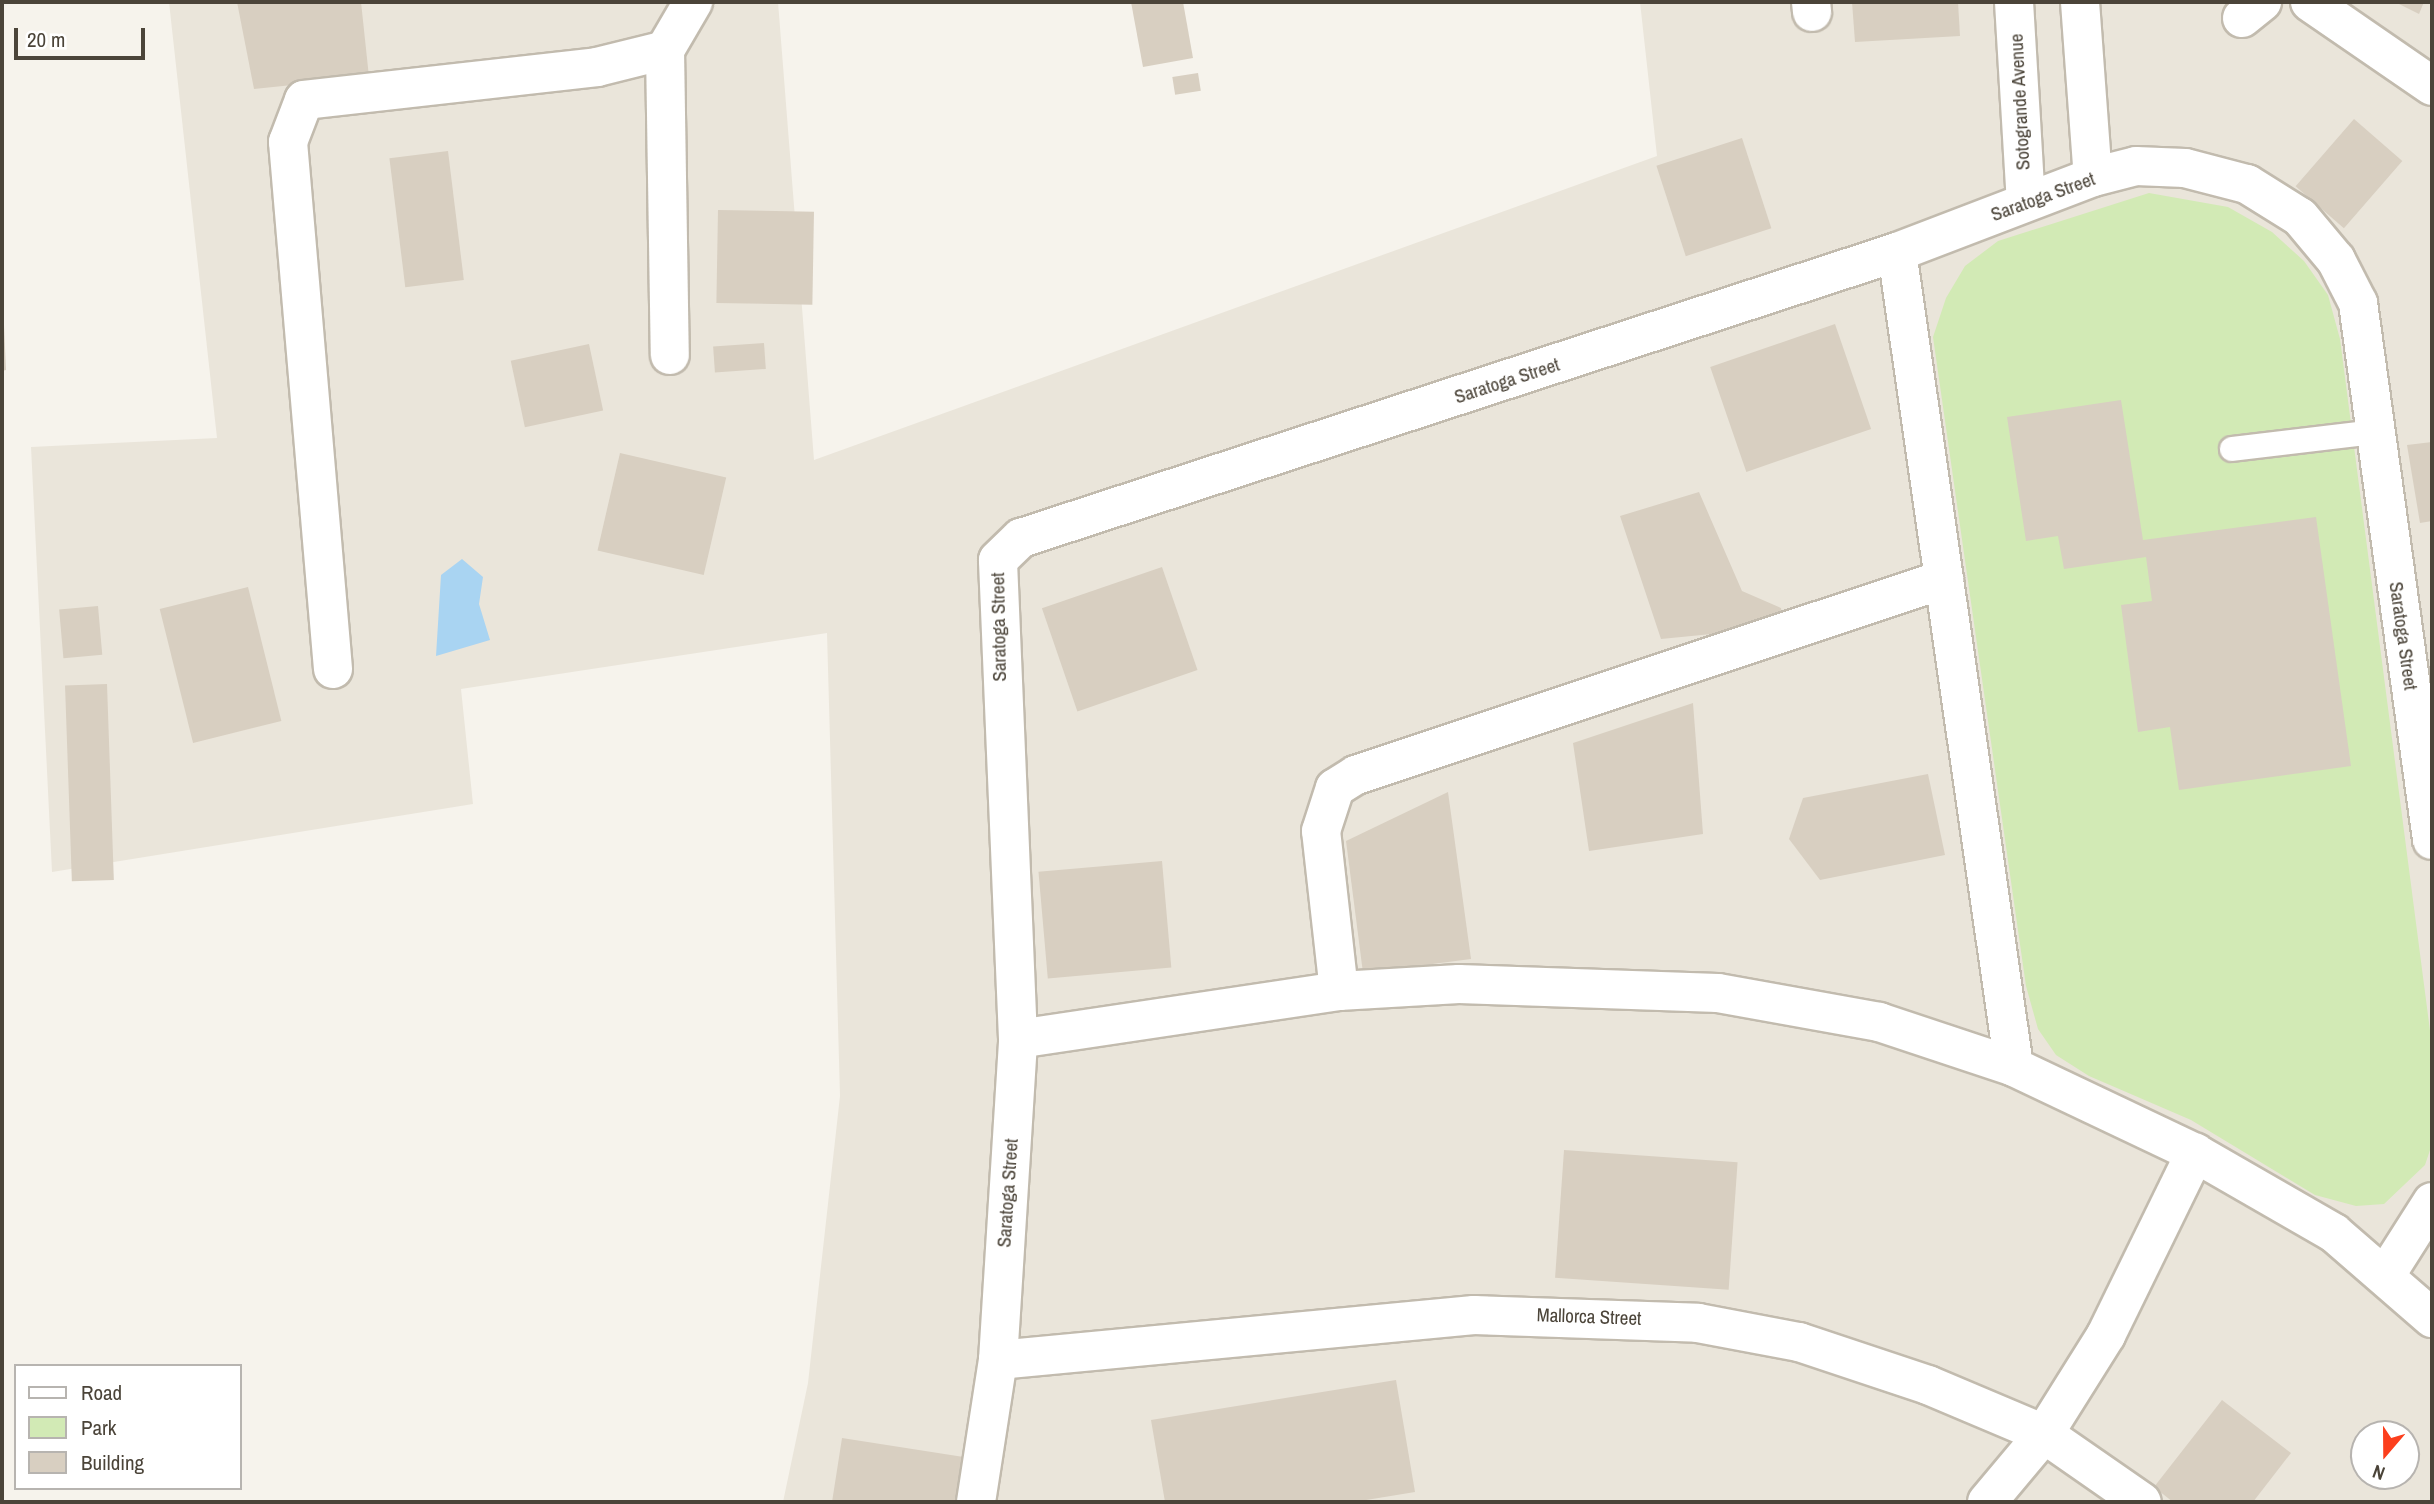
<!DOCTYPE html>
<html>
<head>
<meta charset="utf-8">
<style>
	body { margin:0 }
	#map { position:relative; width:2434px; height:1504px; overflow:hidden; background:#f6f3ec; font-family:"Archivo Narrow",sans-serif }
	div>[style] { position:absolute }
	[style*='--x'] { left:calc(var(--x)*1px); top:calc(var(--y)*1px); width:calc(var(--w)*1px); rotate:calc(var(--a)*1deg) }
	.residential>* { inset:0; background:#eae5da }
	.green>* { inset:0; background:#d2eab5 }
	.water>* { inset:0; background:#a9d4f2 }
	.building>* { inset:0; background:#d8cfc1; transform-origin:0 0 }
	.roads { filter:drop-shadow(2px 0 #c2bbae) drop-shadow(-2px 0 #c2bbae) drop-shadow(0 2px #c2bbae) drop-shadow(0 -2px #c2bbae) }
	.service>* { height:24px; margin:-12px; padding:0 12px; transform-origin:12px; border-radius:12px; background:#fff }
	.minor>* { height:38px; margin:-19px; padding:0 19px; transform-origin:19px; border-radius:19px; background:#fff }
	span { translate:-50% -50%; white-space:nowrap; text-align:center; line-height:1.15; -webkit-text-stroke:7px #fff; paint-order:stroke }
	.street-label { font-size:19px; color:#4b4439 }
	.frame { position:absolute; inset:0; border:4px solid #4b4439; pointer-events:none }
	.legend { position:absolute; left:14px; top:1364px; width:228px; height:126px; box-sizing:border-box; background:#fff; border:2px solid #b7b4b0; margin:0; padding:9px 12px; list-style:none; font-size:21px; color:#4b4439 }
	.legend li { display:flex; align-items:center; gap:14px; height:35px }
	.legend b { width:35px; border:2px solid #b7b4b0 }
	.north { position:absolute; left:2350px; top:1420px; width:70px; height:70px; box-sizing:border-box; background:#fff; border:2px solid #b7b4b0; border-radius:50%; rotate:200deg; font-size:19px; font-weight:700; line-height:28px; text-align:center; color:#4b4439 }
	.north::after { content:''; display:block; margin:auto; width:24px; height:32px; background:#fc3f1d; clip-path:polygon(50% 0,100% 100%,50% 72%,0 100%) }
	.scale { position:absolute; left:14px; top:28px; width:131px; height:32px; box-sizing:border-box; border:4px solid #4b4439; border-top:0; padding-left:9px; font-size:21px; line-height:24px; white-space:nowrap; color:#4b4439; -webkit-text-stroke:5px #fff; paint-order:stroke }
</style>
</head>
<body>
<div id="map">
	<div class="residential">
		<i style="clip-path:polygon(evenodd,169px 2px,778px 2px,814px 460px,1657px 156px,1640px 2px,2432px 2px,2432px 1502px,783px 1502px,808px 1383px,840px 1096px,827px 633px,461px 689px,473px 804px,52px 872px,31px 447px,217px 438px,169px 2px,2364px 1434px,2406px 1434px,2406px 1476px,2364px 1476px,2364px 1434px)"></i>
	</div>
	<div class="green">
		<i style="clip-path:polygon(2149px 193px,2228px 207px,2272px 232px,2304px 261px,2328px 295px,2340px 339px,2432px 1046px,2432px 1144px,2425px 1165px,2384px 1204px,2356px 1206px,2315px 1195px,2191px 1120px,2089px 1076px,2056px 1055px,2038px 1029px,2026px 986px,1933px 337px,1946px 298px,1965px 266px,1998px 241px)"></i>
	</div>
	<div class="water">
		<i style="clip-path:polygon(462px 559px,483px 577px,479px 604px,490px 640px,436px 656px,441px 575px)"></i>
	</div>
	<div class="building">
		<i style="clip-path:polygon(237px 2px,361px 2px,369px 77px,254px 89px)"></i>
		<i style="clip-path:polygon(1131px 2px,1183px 2px,1193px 58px,1143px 67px)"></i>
		<i style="clip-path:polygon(1852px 2px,1958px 2px,1960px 36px,1855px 42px)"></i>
		<i style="clip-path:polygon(2395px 2px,2424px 2px,2419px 14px)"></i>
		<i style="left:1198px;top:73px;width:18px;height:26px;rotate:81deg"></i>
		<i style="left:2354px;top:119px;width:64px;height:89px;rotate:41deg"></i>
		<i style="left:1742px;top:138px;width:95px;height:90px;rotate:72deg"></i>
		<i style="left:448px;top:151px;width:130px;height:59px;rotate:83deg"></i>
		<i style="left:718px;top:210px;width:96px;height:93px;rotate:1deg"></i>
		<i style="left:1835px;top:324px;width:111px;height:132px;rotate:71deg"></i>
		<i style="clip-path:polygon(2px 325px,4px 325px,6px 370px,2px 371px)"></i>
		<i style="left:764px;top:343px;width:26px;height:51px;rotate:86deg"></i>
		<i style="left:589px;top:344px;width:68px;height:80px;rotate:78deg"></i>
		<i style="clip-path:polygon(2121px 400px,2143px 540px,2316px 517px,2351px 766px,2179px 790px,2170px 727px,2138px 732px,2121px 605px,2152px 601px,2146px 557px,2064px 569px,2058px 536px,2026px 541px,2007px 417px)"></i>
		<i style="clip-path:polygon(2432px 442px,2432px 521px,2420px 523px,2407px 445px)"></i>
		<i style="left:620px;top:453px;width:109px;height:100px;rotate:13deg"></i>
		<i style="clip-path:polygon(1699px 492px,1742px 591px,1781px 608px,1783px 627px,1661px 639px,1620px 516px)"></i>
		<i style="left:1162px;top:567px;width:109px;height:127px;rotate:71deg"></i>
		<i style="left:248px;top:587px;width:138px;height:91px;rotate:76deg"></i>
		<i style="left:98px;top:606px;width:49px;height:39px;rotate:85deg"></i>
		<i style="left:107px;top:684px;width:196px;height:42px;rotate:88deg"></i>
		<i style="clip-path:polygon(1693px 703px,1703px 834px,1589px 851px,1573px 743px)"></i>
		<i style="clip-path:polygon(1928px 774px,1945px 855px,1820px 880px,1789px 839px,1803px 798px)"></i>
		<i style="clip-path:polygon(1448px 792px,1471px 959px,1363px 973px,1346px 841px)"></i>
		<i style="left:1162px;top:861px;width:107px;height:124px;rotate:85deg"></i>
		<i style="left:1564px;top:1150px;width:174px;height:128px;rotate:4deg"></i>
		<i style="clip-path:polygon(1396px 1380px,1415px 1492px,1354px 1502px,1165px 1502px,1151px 1420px)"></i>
		<i style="clip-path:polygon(2222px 1400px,2291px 1453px,2253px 1502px,2173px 1502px,2154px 1487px)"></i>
		<i style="clip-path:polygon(842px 1438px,970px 1458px,963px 1502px,832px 1502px)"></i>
	</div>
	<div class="roads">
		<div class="service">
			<i style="--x:2232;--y:449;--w:143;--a:-6.8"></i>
		</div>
		<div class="minor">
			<i style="--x:1811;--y:2;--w:10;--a:84"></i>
			<i style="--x:2014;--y:2;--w:200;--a:86.6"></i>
			<i style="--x:2080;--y:2;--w:175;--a:85.8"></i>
			<i style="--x:2310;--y:2;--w:148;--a:34.5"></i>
			<i style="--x:2242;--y:18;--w:26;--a:-39"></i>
			<i style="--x:665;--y:50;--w:305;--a:89.1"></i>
			<i style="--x:1897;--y:252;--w:823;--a:81.83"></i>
			<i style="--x:333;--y:669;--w:529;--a:-94.88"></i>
			<i style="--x:288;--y:142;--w:45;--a:-69.1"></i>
			<i style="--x:304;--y:100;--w:295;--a:-6.4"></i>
			<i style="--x:597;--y:67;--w:70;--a:-14"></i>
			<i style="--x:665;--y:50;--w:56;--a:-59.7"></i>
			<i style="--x:1339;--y:991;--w:161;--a:-96.4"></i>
			<i style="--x:1321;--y:831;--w:45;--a:-72"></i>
			<i style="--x:1335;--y:788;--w:25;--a:-32"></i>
			<i style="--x:1356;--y:775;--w:620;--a:-18.43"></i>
			<i style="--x:1018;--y:1039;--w:325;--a:-8.5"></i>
			<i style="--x:1339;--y:991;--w:120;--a:-3.3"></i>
			<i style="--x:1459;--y:984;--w:259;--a:2"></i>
			<i style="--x:1718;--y:993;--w:164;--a:10.2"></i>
			<i style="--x:1879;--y:1022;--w:142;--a:18.4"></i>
			<i style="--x:2014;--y:1067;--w:200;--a:25.4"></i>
			<i style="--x:2195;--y:1153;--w:160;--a:29.9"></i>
			<i style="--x:2334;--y:1233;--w:130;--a:40.9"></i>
			<i style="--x:2387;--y:1273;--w:84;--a:-57.6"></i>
			<i style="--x:998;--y:1360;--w:478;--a:-5.4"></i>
			<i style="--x:1474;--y:1315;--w:224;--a:2"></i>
			<i style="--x:1698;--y:1323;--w:103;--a:10.7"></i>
			<i style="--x:1799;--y:1342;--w:136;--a:18.4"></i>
			<i style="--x:1928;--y:1385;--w:126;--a:22.9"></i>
			<i style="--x:2044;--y:1434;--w:119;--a:34.8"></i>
			<i style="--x:976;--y:1502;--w:144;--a:-81.2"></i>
			<i style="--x:998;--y:1360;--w:322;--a:-86.4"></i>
			<i style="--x:1018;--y:1039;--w:479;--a:-92.4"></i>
			<i style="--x:998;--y:560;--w:32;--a:-44"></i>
			<i style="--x:1021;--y:538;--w:922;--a:-18.08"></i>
			<i style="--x:1897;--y:252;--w:210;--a:-20.9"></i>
			<i style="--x:2093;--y:177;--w:44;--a:-14.3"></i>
			<i style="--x:2136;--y:166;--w:49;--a:2.3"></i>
			<i style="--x:2185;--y:168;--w:64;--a:14.5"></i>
			<i style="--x:2247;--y:184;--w:62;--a:31.9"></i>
			<i style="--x:2300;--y:217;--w:56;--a:50.1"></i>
			<i style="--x:2336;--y:260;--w:48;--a:62.9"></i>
			<i style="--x:2358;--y:303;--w:542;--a:82.15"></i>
			<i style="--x:1987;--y:1502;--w:89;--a:-50"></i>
			<i style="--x:2044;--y:1434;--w:117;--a:-57.9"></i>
			<i style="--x:2106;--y:1335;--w:203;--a:-63.9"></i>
		</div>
	</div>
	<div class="street-label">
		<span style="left:2020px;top:102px;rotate:-93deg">Sotogrande Avenue</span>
		<span style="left:2043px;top:197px;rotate:-20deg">Saratoga Street</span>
		<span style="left:1507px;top:381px;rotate:-18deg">Saratoga Street</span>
		<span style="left:999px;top:627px;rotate:-91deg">Saratoga Street</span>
		<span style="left:2403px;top:636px;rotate:82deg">Saratoga Street</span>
		<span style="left:1008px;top:1193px;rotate:-86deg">Saratoga Street</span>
		<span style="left:1589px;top:1317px;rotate:2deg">Mallorca Street</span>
	</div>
	<div class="frame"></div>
	<ul class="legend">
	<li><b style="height:9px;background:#fff"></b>Road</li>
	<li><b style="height:19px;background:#d2eab5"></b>Park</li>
	<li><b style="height:19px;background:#d8cfc1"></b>Building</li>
	</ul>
	<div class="north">N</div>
	<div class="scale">20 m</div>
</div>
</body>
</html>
